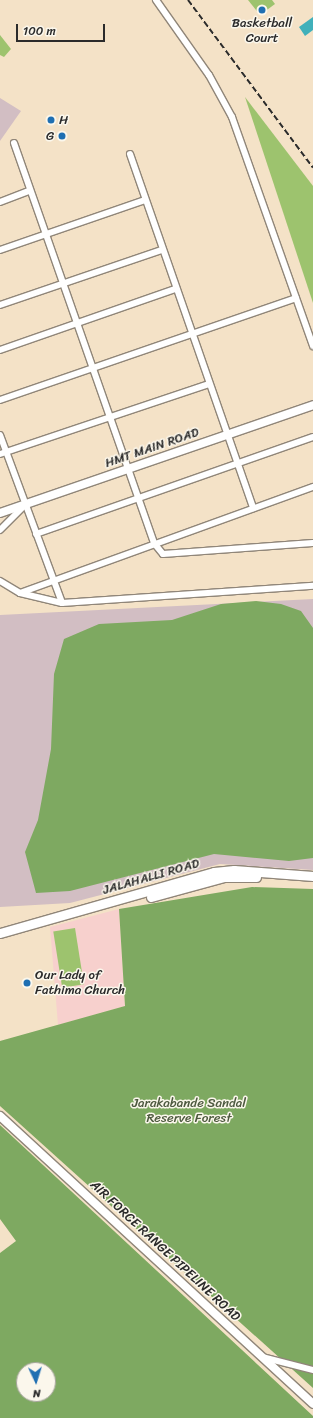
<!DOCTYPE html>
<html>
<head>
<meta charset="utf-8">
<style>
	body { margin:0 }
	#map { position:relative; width:313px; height:1418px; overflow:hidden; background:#f4e2c7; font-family:Sriracha,sans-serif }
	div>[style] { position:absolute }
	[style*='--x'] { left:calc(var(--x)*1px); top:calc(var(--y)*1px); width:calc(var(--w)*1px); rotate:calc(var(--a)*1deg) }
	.built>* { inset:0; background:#f7d0cd }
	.industrial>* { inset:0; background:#d2bec3 }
	.green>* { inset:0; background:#9dc36e; transform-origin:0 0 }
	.forest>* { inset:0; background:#7ea961 }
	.water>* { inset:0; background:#40b0ba }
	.roads { filter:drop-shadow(1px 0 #908679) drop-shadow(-1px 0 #908679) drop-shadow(0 1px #908679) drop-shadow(0 -1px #908679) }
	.minor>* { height:6px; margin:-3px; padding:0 3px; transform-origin:3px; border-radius:3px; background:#fff }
	.tertiary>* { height:8px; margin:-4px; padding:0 4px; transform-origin:4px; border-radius:4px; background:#fff }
	.secondary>* { height:9px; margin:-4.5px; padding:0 4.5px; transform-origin:4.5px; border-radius:4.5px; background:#fff }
	.rail>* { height:2px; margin-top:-1px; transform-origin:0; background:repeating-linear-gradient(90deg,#2b2b2b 0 6px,transparent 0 9px) }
	.dots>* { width:11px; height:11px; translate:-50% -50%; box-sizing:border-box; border:2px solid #fbf7ec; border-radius:50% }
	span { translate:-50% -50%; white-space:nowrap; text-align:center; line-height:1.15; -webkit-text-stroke:3px #fbf7ec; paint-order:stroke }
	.poi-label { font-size:13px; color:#2b2b2b }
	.left { translate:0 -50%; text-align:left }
	.right { translate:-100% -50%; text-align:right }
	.street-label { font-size:13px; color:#2b2b2b }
	.park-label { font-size:13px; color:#4d593f }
	.north { position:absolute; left:16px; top:1362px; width:40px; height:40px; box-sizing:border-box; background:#fbf7ec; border:1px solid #a8a59f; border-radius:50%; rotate:176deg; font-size:11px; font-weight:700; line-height:16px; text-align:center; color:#2b2b2b }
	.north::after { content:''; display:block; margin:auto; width:14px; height:18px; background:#1f6fb2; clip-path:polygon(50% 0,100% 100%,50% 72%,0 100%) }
	.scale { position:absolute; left:16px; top:24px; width:89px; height:18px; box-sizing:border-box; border:2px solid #2b2b2b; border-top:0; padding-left:5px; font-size:12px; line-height:14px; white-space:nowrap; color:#2b2b2b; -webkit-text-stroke:3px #fbf7ec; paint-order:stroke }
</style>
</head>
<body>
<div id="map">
	<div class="built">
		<i style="clip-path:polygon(119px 909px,125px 1006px,58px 1025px,50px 927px)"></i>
	</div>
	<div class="industrial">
		<i style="clip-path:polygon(0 98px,21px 111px,0 141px)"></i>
		<i style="clip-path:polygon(313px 599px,313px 870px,220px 864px,70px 903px,0 907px,0 615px)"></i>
	</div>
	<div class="green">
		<i style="clip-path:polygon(248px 0,272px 0,275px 4px,260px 15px)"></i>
		<i style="clip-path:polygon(0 35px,11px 49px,4px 57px,0 55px)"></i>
		<i style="clip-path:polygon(245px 97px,313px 186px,313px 303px)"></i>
		<i style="left:75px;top:928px;width:57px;height:22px;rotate:81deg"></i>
	</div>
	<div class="forest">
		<i style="clip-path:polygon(256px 601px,281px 604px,301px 611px,313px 628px,313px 858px,289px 861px,214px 854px,70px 891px,36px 893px,25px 852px,38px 820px,51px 749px,54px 674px,64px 639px,99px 624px,172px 620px,221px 604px)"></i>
		<i style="clip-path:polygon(252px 887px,313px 889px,313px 1388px,0 1106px,0 1041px,125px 1006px,119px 909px)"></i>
		<i style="clip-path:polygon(evenodd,0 1125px,313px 1416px,313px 1418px,0 1418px,0 1253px,16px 1241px,0 1219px,0 1125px,24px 1370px,48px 1370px,48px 1394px,24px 1394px,24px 1370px)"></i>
	</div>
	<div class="water">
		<i style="clip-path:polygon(313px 17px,313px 30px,305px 36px,299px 27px)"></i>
	</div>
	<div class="roads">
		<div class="minor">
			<i style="--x:156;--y:0;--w:92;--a:54.8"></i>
			<i style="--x:209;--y:75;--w:48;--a:61.3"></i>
			<i style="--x:232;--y:117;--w:243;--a:70.5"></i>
			<i style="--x:14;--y:143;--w:424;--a:70.7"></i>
			<i style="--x:154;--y:543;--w:14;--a:51"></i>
			<i style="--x:163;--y:554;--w:150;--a:-4.2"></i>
			<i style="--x:130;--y:154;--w:375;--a:70.8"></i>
			<i style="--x:0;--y:202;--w:31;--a:-21"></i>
			<i style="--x:0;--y:250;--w:153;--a:-19"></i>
			<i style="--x:0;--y:305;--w:171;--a:-18.8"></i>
			<i style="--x:0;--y:350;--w:185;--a:-19.2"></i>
			<i style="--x:0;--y:400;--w:313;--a:-19"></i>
			<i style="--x:0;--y:435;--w:179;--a:69.7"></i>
			<i style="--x:0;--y:454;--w:220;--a:-18.5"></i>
			<i style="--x:0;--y:530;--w:34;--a:-45"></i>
			<i style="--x:36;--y:534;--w:293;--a:-19.3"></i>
			<i style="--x:0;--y:581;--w:23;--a:31"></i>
			<i style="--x:20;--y:593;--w:43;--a:13.4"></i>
			<i style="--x:62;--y:603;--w:252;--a:-3.9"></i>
			<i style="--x:20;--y:593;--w:312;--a:-19.9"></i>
			<i style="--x:262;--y:1357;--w:53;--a:14.3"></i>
		</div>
		<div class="tertiary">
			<i style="--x:0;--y:513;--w:331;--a:-19"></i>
			<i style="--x:0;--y:1116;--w:425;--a:42.6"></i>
		</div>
		<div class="secondary">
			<i style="--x:151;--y:897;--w:76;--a:-15.3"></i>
			<i style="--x:224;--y:877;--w:32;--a:0"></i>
			<i style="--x:0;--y:933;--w:223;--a:-15.9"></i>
			<i style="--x:214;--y:872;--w:20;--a:-6"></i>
			<i style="--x:234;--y:870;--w:79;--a:4.3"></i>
		</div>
	</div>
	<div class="rail">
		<i style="--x:188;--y:0;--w:209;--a:53.3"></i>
	</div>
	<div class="dots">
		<i style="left:262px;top:10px;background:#1f6fb2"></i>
		<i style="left:51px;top:120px;background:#1f6fb2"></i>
		<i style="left:62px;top:136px;background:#1f6fb2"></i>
		<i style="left:27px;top:983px;background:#1f6fb2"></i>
	</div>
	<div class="poi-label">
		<span style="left:262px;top:31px">Basketball<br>Court</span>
		<span class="left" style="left:59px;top:120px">H</span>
		<span class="right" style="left:54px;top:136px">G</span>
		<span class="left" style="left:35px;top:983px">Our Lady of<br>Fathima Church</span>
	</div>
	<div class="street-label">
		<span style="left:152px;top:448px;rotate:-19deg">HMT MAIN ROAD</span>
		<span style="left:151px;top:877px;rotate:-16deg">JALAHALLI ROAD</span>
		<span style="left:165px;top:1251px;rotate:43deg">AIR FORCE RANGE PIPELINE ROAD</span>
	</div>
	<div class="park-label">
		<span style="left:189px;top:1111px">Jarakabande Sandal<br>Reserve Forest</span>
	</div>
	<div class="north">N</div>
	<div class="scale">100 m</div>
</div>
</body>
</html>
